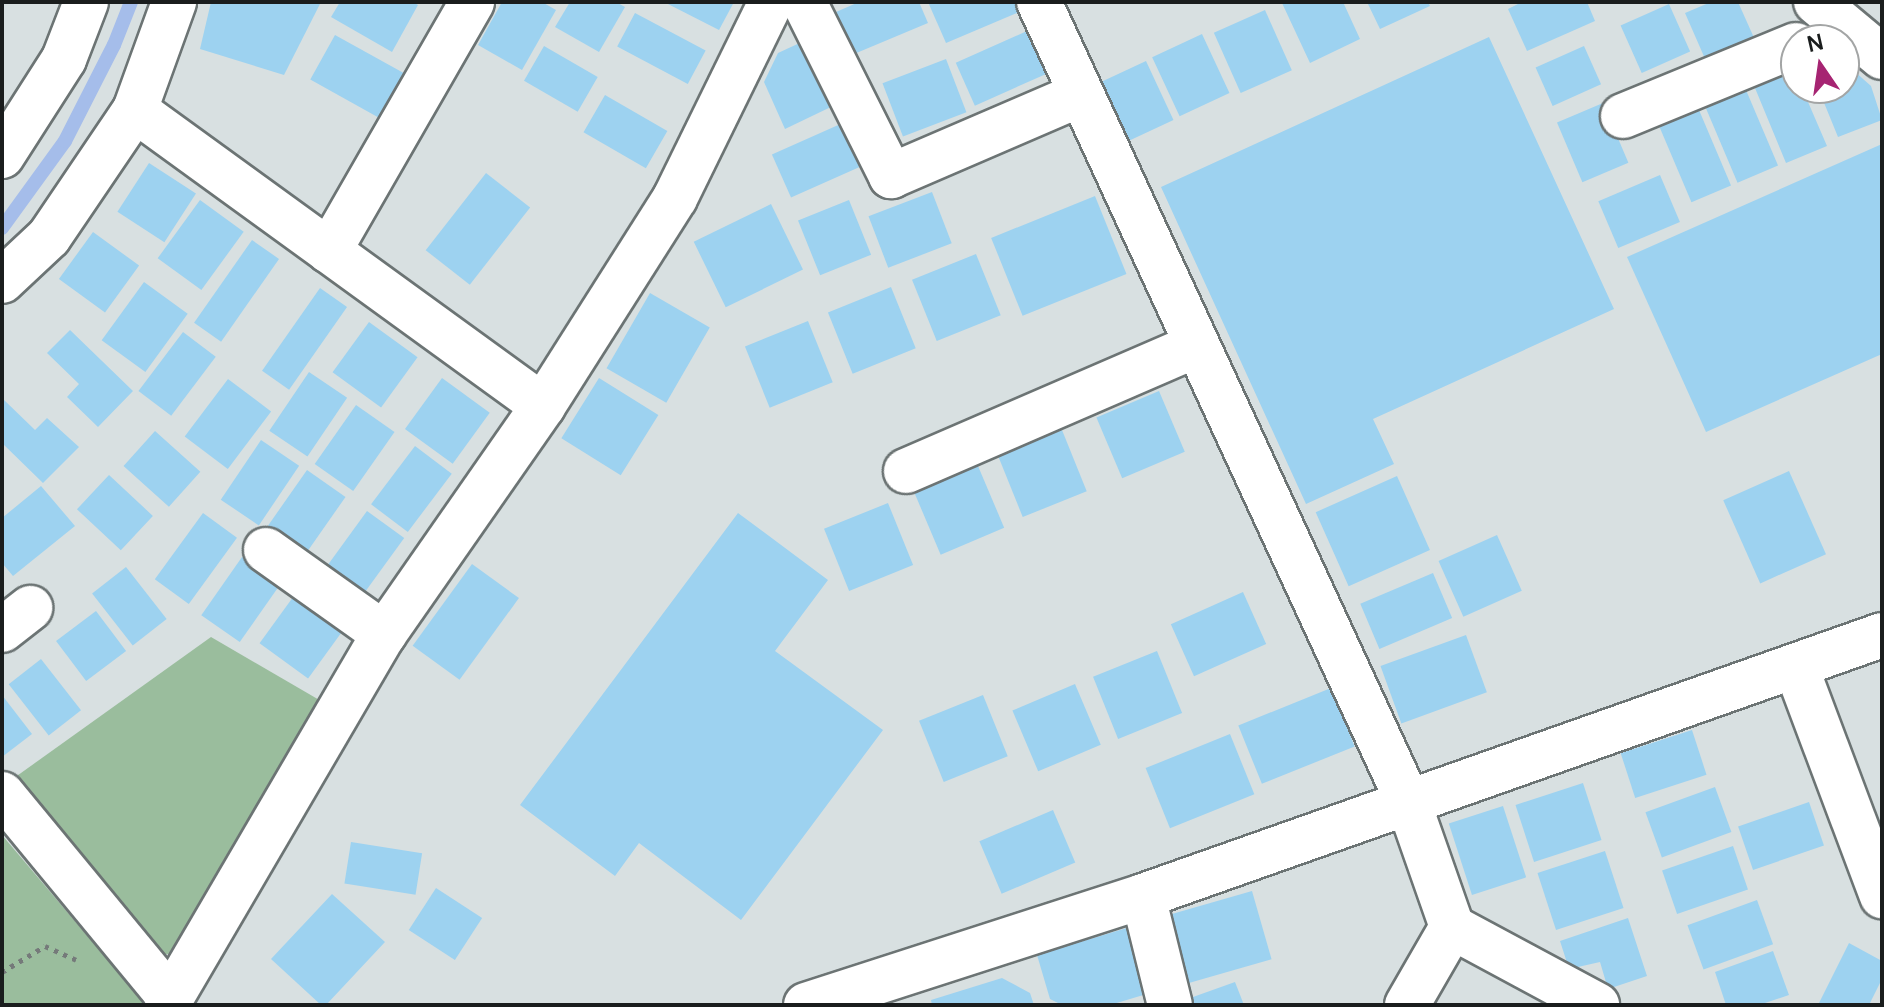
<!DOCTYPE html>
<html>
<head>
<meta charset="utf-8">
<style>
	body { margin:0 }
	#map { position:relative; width:1884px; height:1007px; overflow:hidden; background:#d8e0e1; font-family:Manrope,sans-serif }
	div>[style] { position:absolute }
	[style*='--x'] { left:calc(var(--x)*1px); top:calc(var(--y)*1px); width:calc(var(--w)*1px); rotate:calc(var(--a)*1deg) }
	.green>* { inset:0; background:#9abd9d }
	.stream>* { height:14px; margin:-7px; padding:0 7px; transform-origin:7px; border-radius:7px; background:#a5bdea }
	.building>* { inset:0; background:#9dd2f0; transform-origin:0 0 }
	.path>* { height:5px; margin-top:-2.5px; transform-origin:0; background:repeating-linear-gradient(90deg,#757a7a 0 4px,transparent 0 10px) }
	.roads { filter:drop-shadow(2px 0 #6c7474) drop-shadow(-2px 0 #6c7474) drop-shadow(0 2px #6c7474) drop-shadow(0 -2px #6c7474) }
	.minor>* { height:44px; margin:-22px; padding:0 22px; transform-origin:22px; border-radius:22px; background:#fff }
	span { translate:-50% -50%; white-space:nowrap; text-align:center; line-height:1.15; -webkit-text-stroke:8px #fff; paint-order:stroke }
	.frame { position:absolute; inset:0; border:4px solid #1a1d1d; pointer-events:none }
	.north { position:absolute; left:1780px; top:24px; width:80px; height:80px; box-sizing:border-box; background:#fff; border:2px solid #a3a5a5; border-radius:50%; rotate:347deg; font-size:22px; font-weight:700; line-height:32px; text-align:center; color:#1a1d1d }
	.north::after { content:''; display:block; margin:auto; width:28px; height:36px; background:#a62472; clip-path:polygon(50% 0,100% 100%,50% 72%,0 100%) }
</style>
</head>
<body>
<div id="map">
	<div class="green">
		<i style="clip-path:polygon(211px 637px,321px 701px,184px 950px,160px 956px,14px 778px)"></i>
		<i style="clip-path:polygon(2px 835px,146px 1005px,2px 1005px)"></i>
	</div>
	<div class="stream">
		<i style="--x:2;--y:228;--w:107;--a:-54.1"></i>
		<i style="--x:65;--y:141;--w:108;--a:-63"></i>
		<i style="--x:114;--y:45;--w:46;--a:-68.4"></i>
	</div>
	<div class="building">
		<i style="clip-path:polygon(211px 2px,321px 2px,284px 75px,200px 49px)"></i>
		<i style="clip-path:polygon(340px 2px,413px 2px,418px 5px,392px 52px,331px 17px)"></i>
		<i style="clip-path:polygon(502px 2px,542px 2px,556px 10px,522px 70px,478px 45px)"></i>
		<i style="clip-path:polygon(570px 2px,616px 2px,625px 7px,599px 52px,555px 27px)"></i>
		<i style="clip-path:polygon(664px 2px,734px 2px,719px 30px)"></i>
		<i style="clip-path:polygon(859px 2px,919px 2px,928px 23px,854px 54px,836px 12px)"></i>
		<i style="clip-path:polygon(928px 2px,1015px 2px,1019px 12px,946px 43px)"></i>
		<i style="clip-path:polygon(1343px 2px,1360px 39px,1310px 63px,1282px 3px)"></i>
		<i style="clip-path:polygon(1367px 2px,1428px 2px,1430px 6px,1380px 29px)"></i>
		<i style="clip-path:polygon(1522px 2px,1587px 2px,1595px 21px,1527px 51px,1508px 9px)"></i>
		<i style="clip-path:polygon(1711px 2px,1738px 2px,1755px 40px,1706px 61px,1685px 13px)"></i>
		<i style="left:1669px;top:4px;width:52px;height:53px;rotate:66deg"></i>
		<i style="left:1265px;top:10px;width:66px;height:56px;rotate:66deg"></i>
		<i style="left:635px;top:13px;width:80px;height:38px;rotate:28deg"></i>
		<i style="left:1027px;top:31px;width:47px;height:78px;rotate:66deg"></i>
		<i style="left:1202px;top:34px;width:65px;height:55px;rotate:65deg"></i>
		<i style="left:335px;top:35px;width:79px;height:51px;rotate:29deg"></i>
		<i style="clip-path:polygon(1489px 37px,1614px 309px,1373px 419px,1394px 464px,1306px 504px,1161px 187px)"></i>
		<i style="clip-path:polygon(804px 41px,835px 105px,785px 129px,764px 82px,778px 53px)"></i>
		<i style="left:544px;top:46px;width:62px;height:40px;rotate:30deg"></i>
		<i style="left:1584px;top:46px;width:42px;height:53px;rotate:66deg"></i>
		<i style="left:946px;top:59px;width:57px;height:68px;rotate:69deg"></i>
		<i style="left:1146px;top:61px;width:65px;height:55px;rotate:65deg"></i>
		<i style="clip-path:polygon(1844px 62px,1871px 86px,1882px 120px,1838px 137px,1818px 88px,1844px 88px)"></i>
		<i style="clip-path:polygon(1795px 71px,1796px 88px,1802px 88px,1827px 146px,1786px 163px,1755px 88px)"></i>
		<i style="left:1746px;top:90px;width:82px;height:44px;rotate:67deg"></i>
		<i style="left:605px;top:95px;width:72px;height:43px;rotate:30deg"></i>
		<i style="left:1603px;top:103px;width:65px;height:50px;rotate:67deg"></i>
		<i style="left:1699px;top:110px;width:82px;height:43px;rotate:67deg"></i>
		<i style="left:845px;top:122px;width:47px;height:80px;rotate:66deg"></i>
		<i style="clip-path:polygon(1882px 144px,1882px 354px,1706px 432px,1627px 257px)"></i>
		<i style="left:149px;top:163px;width:56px;height:58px;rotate:33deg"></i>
		<i style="left:486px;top:173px;width:56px;height:98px;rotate:38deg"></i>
		<i style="left:1660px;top:175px;width:51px;height:67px;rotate:67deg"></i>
		<i style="left:932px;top:192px;width:55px;height:68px;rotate:69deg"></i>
		<i style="left:1095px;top:196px;width:84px;height:112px;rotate:68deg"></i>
		<i style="left:200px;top:200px;width:54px;height:72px;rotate:36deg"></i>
		<i style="left:849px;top:200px;width:59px;height:55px;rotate:68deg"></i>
		<i style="left:771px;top:204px;width:73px;height:86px;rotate:64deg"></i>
		<i style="left:93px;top:232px;width:57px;height:58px;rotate:36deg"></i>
		<i style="left:252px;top:240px;width:33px;height:101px;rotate:35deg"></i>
		<i style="left:976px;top:254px;width:66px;height:69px;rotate:68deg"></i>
		<i style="left:144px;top:282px;width:54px;height:72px;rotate:36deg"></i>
		<i style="left:891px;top:287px;width:66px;height:68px;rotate:68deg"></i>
		<i style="left:320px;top:288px;width:33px;height:101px;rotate:35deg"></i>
		<i style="left:650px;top:293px;width:69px;height:87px;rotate:30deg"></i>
		<i style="left:808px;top:321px;width:66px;height:68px;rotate:68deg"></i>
		<i style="left:369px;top:322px;width:60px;height:62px;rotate:36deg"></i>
		<i style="clip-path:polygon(70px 330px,133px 391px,98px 427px,67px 397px,79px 384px,47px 353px)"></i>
		<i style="left:183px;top:332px;width:41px;height:74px;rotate:37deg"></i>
		<i style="left:309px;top:372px;width:46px;height:71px;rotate:34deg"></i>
		<i style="left:442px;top:378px;width:59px;height:63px;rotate:36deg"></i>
		<i style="left:599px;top:378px;width:70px;height:71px;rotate:32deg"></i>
		<i style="left:228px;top:379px;width:54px;height:72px;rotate:37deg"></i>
		<i style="left:1159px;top:391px;width:66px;height:68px;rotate:67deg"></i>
		<i style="clip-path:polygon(2px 398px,35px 430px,47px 418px,79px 447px,43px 483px,2px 443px)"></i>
		<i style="left:356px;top:405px;width:47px;height:72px;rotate:35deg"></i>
		<i style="left:1062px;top:430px;width:66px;height:69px;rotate:68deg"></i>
		<i style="left:155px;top:431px;width:61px;height:47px;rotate:42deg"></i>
		<i style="left:261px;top:440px;width:46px;height:72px;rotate:34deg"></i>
		<i style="left:415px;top:446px;width:46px;height:73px;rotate:37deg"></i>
		<i style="left:978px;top:466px;width:67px;height:69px;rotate:67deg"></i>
		<i style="left:307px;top:470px;width:47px;height:72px;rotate:35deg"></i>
		<i style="left:1789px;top:471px;width:91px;height:72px;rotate:66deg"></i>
		<i style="left:109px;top:475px;width:60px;height:47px;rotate:43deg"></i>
		<i style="left:1397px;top:476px;width:81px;height:89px;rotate:66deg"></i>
		<i style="clip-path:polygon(41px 486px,75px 526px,13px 576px,2px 563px,2px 518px)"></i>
		<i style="left:888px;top:503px;width:67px;height:69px;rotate:68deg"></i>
		<i style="left:367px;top:511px;width:46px;height:72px;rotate:36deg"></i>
		<i style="left:203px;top:513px;width:42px;height:82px;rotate:36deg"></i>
		<i style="clip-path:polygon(738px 513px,828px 580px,775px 651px,883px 730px,741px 920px,639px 843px,615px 876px,520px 805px)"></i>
		<i style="left:1497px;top:535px;width:61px;height:64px;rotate:66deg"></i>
		<i style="left:242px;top:557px;width:47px;height:71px;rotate:35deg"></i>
		<i style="left:472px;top:564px;width:58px;height:101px;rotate:36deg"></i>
		<i style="left:126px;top:567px;width:66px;height:43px;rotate:52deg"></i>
		<i style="left:1433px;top:573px;width:49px;height:79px;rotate:67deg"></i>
		<i style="left:1243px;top:592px;width:57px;height:79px;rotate:66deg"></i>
		<i style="left:296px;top:593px;width:60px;height:62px;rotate:36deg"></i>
		<i style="left:96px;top:611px;width:50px;height:50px;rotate:53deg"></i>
		<i style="left:1466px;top:635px;width:61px;height:91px;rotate:70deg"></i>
		<i style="left:1157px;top:651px;width:67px;height:69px;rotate:68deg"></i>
		<i style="left:41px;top:659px;width:65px;height:41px;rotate:52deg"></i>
		<i style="left:1075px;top:684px;width:66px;height:68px;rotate:67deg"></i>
		<i style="left:1331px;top:688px;width:63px;height:100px;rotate:68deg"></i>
		<i style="clip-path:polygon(2px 695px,32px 734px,2px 757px)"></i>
		<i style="left:983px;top:695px;width:66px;height:69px;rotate:68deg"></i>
		<i style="left:1692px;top:730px;width:47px;height:75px;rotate:72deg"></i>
		<i style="left:1230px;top:734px;width:65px;height:91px;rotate:68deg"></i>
		<i style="left:1583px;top:783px;width:60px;height:71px;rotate:72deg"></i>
		<i style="left:1715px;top:787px;width:48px;height:74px;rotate:70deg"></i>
		<i style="left:1809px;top:802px;width:46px;height:75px;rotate:71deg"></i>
		<i style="left:1503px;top:806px;width:75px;height:57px;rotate:72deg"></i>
		<i style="left:1053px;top:810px;width:57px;height:80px;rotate:67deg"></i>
		<i style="left:351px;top:842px;width:72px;height:42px;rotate:9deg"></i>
		<i style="left:1733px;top:846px;width:46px;height:75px;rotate:71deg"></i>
		<i style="left:1605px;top:851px;width:60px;height:71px;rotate:72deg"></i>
		<i style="left:436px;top:888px;width:55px;height:50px;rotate:33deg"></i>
		<i style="left:1252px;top:891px;width:71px;height:86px;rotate:74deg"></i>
		<i style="clip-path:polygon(332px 894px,385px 942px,326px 1005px,321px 1005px,271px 959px)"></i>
		<i style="left:1757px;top:900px;width:47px;height:74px;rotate:70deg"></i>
		<i style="clip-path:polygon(1628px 918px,1647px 976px,1608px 989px,1600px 962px,1569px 969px,1560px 941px)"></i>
		<i style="clip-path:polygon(1130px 927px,1150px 993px,1110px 1005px,1062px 1005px,1050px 999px,1037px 955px)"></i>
		<i style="clip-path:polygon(1849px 943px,1882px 961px,1882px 979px,1869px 1005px,1818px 1005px)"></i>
		<i style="clip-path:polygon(1773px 951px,1789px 995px,1759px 1005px,1726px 1005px,1715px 972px)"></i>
		<i style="clip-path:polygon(1002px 978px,1030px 993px,1034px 1005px,932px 1005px,931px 1000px)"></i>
		<i style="clip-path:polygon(1235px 982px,1244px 1005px,1180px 1005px,1179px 1002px)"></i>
	</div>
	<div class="path">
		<i style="--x:2;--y:972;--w:50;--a:-31.2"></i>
		<i style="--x:45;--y:946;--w:34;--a:24"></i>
	</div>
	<div class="roads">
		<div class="minor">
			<i style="--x:804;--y:2;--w:195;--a:63.4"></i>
			<i style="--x:891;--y:176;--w:207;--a:-23.3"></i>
			<i style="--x:1039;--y:2;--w:883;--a:65.23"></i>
			<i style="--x:1409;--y:804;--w:130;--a:70.7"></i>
			<i style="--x:1452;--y:927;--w:90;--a:120"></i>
			<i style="--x:1816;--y:2;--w:86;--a:39.8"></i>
			<i style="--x:135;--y:110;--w:504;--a:35.96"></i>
			<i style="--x:1623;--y:116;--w:187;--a:-22.3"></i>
			<i style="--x:2;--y:156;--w:115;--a:-57.4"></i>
			<i style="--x:64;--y:59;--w:61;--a:-68.9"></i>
			<i style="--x:329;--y:251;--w:287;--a:-60.1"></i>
			<i style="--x:2;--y:281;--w:64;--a:-43.1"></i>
			<i style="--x:49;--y:237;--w:153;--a:-55.9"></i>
			<i style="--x:135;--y:110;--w:115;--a:-70.1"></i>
			<i style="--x:906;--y:471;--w:317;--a:-23.4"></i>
			<i style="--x:266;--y:550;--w:145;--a:35.4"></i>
			<i style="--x:2;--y:630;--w:36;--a:-38"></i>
			<i style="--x:1796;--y:667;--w:245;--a:69.4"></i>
			<i style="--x:2;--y:794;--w:264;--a:50.5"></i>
			<i style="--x:1143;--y:896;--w:112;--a:76.1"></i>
			<i style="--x:1452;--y:927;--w:165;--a:28.3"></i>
			<i style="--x:167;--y:1005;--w:430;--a:-59.7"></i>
			<i style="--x:384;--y:634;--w:278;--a:-55.1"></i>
			<i style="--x:543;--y:406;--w:246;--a:-57.6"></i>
			<i style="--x:675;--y:198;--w:218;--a:-63.9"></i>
			<i style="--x:806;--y:1005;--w:354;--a:-17.9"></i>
			<i style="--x:1143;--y:896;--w:784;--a:-19.45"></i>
		</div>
	</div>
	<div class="frame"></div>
	<div class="north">N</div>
</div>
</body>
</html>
